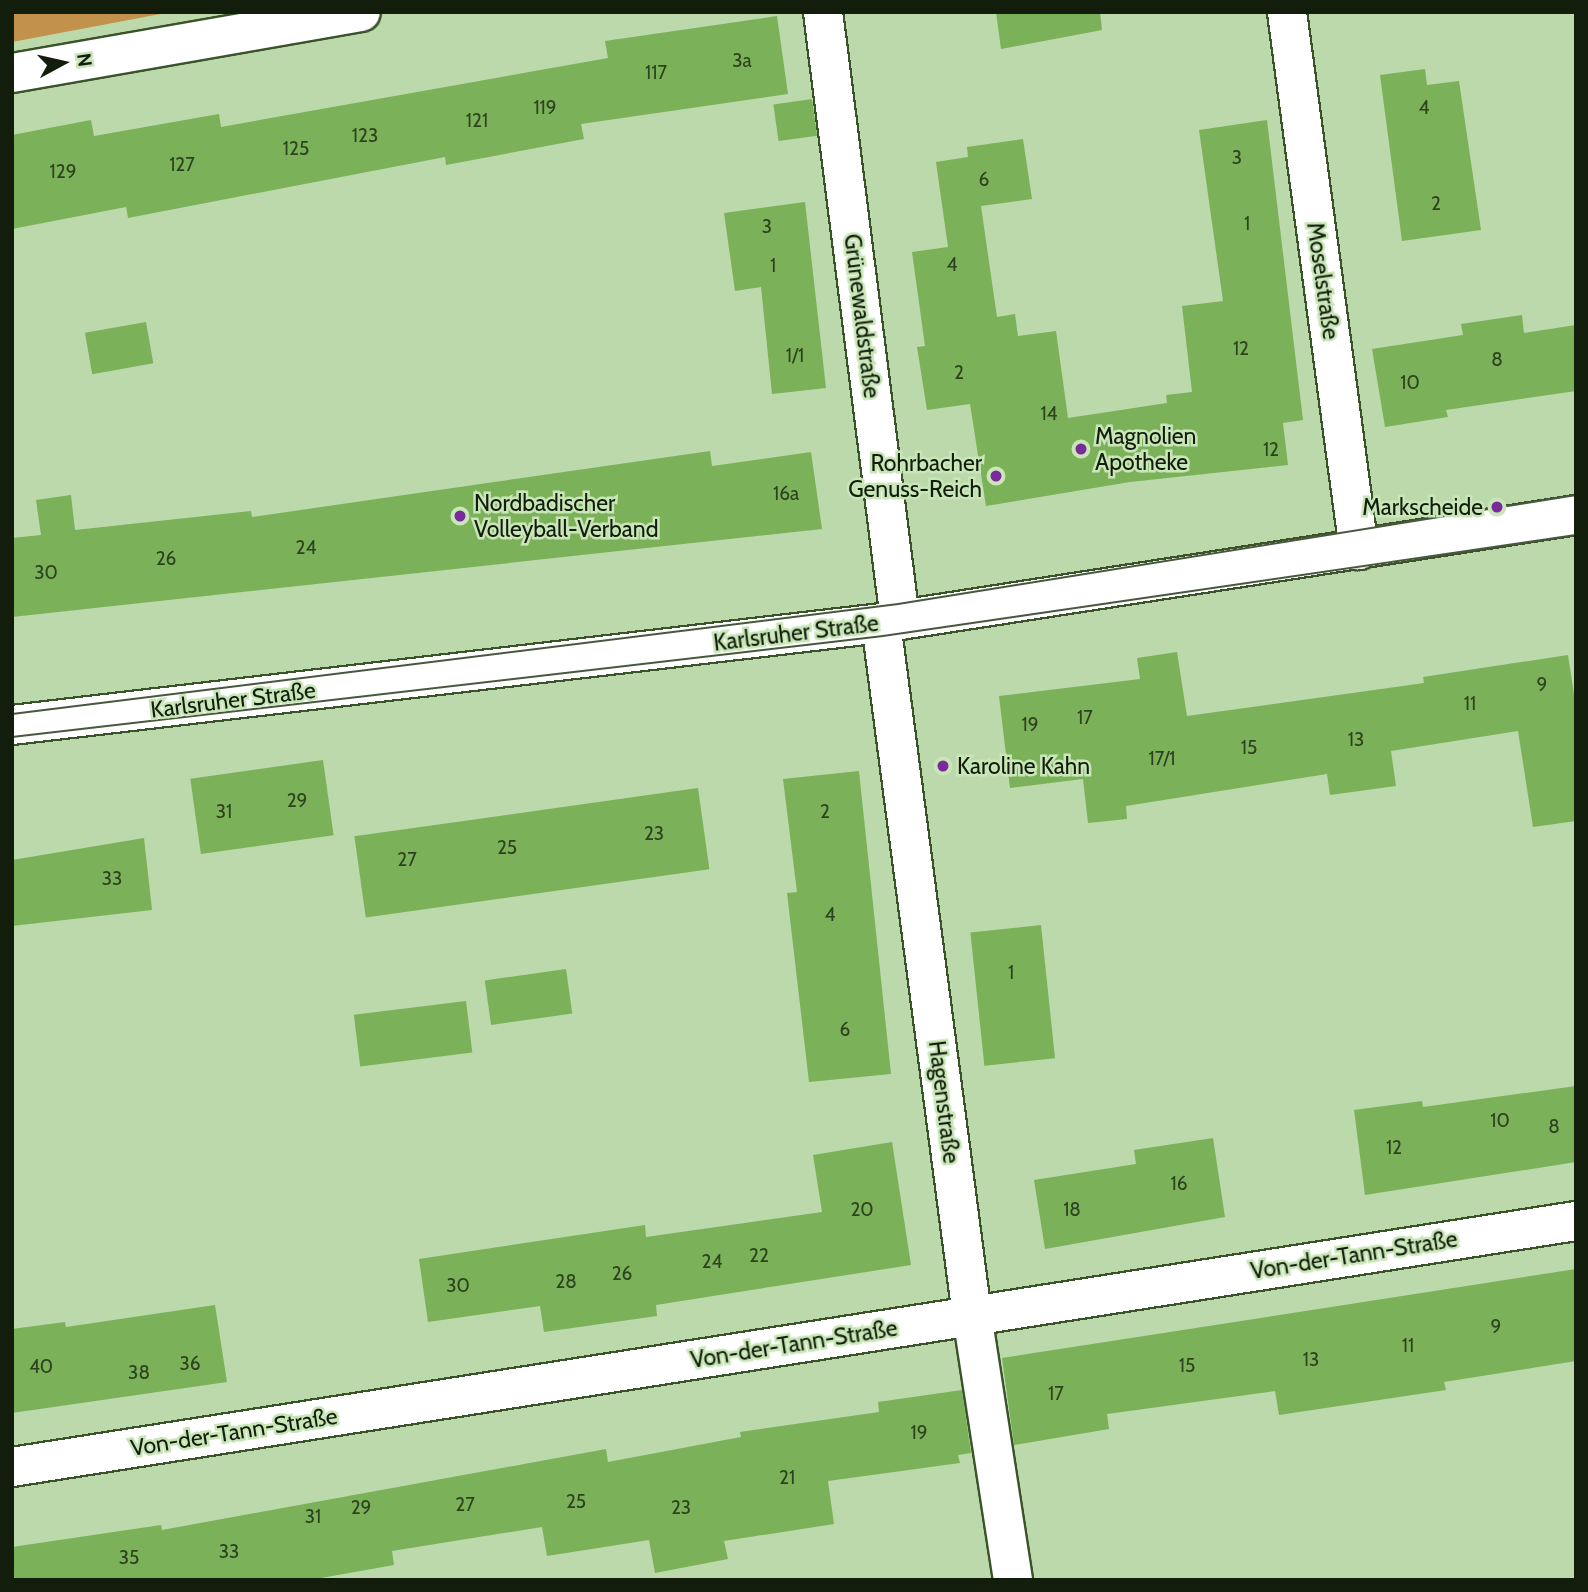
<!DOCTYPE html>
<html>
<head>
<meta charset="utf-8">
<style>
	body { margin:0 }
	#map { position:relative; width:1588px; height:1592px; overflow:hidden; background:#bbd9ab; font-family:Cabin,sans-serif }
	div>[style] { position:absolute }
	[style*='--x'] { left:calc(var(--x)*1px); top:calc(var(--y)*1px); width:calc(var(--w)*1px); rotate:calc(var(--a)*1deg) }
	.green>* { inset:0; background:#c2924c }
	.building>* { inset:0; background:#7bb159; transform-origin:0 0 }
	.roads { filter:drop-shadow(2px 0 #3b532b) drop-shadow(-2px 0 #3b532b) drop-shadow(0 2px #3b532b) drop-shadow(0 -2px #3b532b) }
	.minor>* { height:38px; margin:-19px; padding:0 19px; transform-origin:19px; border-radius:19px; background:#fff }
	.secondary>* { height:38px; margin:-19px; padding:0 19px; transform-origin:19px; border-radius:19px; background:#fff }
	.tram>* { height:2px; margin:-1px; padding:0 1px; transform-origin:1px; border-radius:1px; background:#48583e }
	.dots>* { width:19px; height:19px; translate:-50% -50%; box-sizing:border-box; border:4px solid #c8e6b7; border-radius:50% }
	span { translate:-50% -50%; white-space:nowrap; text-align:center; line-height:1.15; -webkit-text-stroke:5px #c8e6b7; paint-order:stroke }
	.number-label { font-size:19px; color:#2d421f }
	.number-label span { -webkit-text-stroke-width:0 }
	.street-label { font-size:23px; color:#131d0c }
	.poi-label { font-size:23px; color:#131d0c }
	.left { translate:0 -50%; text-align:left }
	.right { translate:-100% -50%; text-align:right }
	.frame { position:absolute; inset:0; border:14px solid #131d0c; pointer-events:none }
	.north { position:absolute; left:28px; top:28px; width:70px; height:70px; -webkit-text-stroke:5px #c8e6b7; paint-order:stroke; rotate:82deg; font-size:19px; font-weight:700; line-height:28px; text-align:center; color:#131d0c }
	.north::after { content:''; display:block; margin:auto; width:24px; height:32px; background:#131d0c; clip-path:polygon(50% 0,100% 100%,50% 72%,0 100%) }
</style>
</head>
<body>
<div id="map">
	<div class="green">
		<i style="clip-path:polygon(12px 12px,171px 12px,12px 42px)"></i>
	</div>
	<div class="building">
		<i style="clip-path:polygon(996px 12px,1100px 12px,1102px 30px,1001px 49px)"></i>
		<i style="clip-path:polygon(777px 16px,788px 94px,581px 124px,584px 139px,446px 165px,445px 157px,128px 218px,126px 207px,12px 229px,12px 135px,91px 120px,94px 136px,219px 114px,221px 127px,608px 58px,605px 41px)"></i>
		<i style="clip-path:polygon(1425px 69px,1427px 85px,1459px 81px,1481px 230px,1402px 241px,1380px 75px)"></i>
		<i style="left:812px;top:99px;width:37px;height:39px;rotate:82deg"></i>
		<i style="clip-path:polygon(1267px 120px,1303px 420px,1283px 423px,1288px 465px,1130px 482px,986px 506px,970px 404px,927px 410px,917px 347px,925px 346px,912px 252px,948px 247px,936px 162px,968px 157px,967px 147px,1023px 139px,1032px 199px,981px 206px,997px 317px,1015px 314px,1018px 336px,1056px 331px,1068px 418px,1167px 403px,1166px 395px,1192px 392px,1182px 306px,1223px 301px,1199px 130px)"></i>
		<i style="clip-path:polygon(805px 202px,826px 388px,772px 394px,761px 287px,735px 291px,724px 213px)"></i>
		<i style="clip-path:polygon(1522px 315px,1524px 333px,1576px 325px,1576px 391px,1446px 410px,1448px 417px,1385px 427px,1372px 349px,1463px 335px,1461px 324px)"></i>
		<i style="left:146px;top:322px;width:42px;height:62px;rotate:80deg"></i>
		<i style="clip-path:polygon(710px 451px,712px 466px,811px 452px,822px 529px,12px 617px,12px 538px,41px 535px,36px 500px,71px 495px,75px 530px,251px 511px,252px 517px)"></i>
		<i style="clip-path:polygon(1177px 652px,1187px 716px,1424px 683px,1423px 677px,1568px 655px,1576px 707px,1576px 821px,1533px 827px,1518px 731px,1391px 751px,1396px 786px,1330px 795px,1327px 774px,1126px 806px,1127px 819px,1088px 823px,1083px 779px,1010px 788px,999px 696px,1140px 679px,1137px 658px)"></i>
		<i style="left:323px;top:760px;width:76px;height:134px;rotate:82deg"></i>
		<i style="clip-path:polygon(859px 771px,891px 1074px,809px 1082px,787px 893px,797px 892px,783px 779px)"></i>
		<i style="left:698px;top:788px;width:82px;height:347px;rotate:82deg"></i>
		<i style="clip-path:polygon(144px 838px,152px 910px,12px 926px,12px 860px)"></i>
		<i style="left:1041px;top:925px;width:134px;height:71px;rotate:84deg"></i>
		<i style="left:566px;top:969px;width:45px;height:82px;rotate:82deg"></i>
		<i style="left:466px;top:1001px;width:52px;height:113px;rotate:83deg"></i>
		<i style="clip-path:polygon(1576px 1086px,1576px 1162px,1365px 1195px,1354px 1110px,1422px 1101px,1423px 1107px)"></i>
		<i style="clip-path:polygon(1213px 1138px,1225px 1217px,1045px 1249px,1034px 1180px,1136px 1164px,1134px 1150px)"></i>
		<i style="clip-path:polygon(892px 1142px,911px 1265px,656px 1305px,657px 1316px,544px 1332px,540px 1306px,428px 1322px,419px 1259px,645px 1225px,646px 1237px,822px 1212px,813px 1155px)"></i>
		<i style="clip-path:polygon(1576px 1269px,1576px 1361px,1444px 1382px,1446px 1390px,1279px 1415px,1275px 1391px,1107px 1414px,1109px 1429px,1014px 1445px,1002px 1358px)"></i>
		<i style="clip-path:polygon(215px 1305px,227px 1382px,12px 1413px,12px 1329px,65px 1322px,66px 1327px)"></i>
		<i style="clip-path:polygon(962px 1390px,971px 1453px,958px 1455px,960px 1463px,828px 1481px,834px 1524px,724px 1541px,728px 1559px,655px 1573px,649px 1540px,547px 1556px,542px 1527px,392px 1551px,394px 1565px,310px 1580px,12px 1580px,12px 1547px,161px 1525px,162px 1530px,606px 1449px,608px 1462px,741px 1437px,740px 1432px,879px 1412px,878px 1402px)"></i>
	</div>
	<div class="roads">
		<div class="minor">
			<i style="--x:823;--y:12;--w:613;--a:82.78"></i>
			<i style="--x:1287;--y:12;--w:543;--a:82.38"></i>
			<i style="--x:12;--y:73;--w:354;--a:-9.9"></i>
			<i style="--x:881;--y:623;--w:698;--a:82.51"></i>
			<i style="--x:972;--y:1315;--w:268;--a:81.2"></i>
			<i style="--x:12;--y:1467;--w:1583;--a:-8.94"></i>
		</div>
		<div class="secondary">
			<i style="--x:12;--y:725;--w:875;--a:-6.69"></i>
			<i style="--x:881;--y:623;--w:703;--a:-8.83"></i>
		</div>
	</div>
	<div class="tram">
		<i style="--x:12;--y:714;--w:893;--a:-7.08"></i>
		<i style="--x:898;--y:604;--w:687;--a:-9.13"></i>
		<i style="--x:12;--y:737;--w:877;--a:-6.61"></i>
		<i style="--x:883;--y:636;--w:700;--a:-8.29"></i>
	</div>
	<div class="dots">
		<i style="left:1081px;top:449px;background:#7b2a9b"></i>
		<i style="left:996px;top:476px;background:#7b2a9b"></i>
		<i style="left:1497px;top:507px;background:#7b2a9b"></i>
		<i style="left:460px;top:516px;background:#7b2a9b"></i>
		<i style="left:943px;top:766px;background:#7b2a9b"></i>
	</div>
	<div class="number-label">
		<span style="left:742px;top:61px">3a</span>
		<span style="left:656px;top:73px">117</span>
		<span style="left:545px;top:108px">119</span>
		<span style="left:1424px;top:108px">4</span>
		<span style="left:477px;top:121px">121</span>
		<span style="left:365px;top:136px">123</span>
		<span style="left:296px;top:149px">125</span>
		<span style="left:1237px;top:158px">3</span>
		<span style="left:182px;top:165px">127</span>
		<span style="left:63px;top:172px">129</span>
		<span style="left:984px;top:180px">6</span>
		<span style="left:1436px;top:204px">2</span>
		<span style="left:1247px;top:224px">1</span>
		<span style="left:767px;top:227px">3</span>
		<span style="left:952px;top:265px">4</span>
		<span style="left:773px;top:266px">1</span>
		<span style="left:1241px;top:349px">12</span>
		<span style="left:795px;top:356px">1/1</span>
		<span style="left:1497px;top:360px">8</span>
		<span style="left:959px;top:373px">2</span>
		<span style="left:1410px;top:383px">10</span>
		<span style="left:1049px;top:414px">14</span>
		<span style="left:1271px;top:450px">12</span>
		<span style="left:786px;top:494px">16a</span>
		<span style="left:306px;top:548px">24</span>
		<span style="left:166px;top:559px">26</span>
		<span style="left:46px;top:573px">30</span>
		<span style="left:1542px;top:685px">9</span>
		<span style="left:1470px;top:704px">11</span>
		<span style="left:1085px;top:718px">17</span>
		<span style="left:1030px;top:725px">19</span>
		<span style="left:1356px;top:740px">13</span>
		<span style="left:1249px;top:748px">15</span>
		<span style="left:1162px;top:759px">17/1</span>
		<span style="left:297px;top:801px">29</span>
		<span style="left:224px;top:812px">31</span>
		<span style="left:825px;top:812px">2</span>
		<span style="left:654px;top:834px">23</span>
		<span style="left:507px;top:848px">25</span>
		<span style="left:407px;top:860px">27</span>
		<span style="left:112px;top:879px">33</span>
		<span style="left:830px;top:915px">4</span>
		<span style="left:1011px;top:973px">1</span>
		<span style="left:845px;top:1030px">6</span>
		<span style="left:1500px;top:1121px">10</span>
		<span style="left:1554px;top:1127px">8</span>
		<span style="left:1394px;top:1148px">12</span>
		<span style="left:1179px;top:1184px">16</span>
		<span style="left:862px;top:1210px">20</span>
		<span style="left:1072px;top:1210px">18</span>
		<span style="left:759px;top:1256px">22</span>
		<span style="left:712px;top:1262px">24</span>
		<span style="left:622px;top:1274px">26</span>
		<span style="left:566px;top:1282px">28</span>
		<span style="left:458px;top:1286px">30</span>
		<span style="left:1496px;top:1327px">9</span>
		<span style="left:1408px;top:1346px">11</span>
		<span style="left:1311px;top:1360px">13</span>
		<span style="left:190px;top:1364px">36</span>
		<span style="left:1187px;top:1366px">15</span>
		<span style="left:41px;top:1367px">40</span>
		<span style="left:139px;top:1373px">38</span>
		<span style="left:1056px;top:1394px">17</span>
		<span style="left:919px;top:1433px">19</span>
		<span style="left:787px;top:1478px">21</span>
		<span style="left:576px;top:1502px">25</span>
		<span style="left:465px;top:1505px">27</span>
		<span style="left:361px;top:1508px">29</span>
		<span style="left:681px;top:1508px">23</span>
		<span style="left:313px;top:1517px">31</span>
		<span style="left:229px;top:1552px">33</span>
		<span style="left:129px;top:1558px">35</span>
	</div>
	<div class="street-label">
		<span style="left:1323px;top:281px;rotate:82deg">Moselstraße</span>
		<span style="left:862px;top:316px;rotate:83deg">Grünewaldstraße</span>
		<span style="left:796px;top:633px;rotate:-7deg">Karlsruher Straße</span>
		<span style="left:233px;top:700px;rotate:-7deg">Karlsruher Straße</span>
		<span style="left:944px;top:1102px;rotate:83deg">Hagenstraße</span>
		<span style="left:1354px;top:1255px;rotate:-9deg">Von-der-Tann-Straße</span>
		<span style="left:794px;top:1344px;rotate:-9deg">Von-der-Tann-Straße</span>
		<span style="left:234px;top:1432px;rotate:-9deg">Von-der-Tann-Straße</span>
	</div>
	<div class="poi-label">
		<span class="left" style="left:1095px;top:449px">Magnolien<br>Apotheke</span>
		<span class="right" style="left:982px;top:476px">Rohrbacher<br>Genuss-Reich</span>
		<span class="left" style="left:474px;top:516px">Nordbadischer<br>Volleyball-Verband</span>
		<span class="right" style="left:1483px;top:507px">Markscheide</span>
		<span class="left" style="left:957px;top:766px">Karoline Kahn</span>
	</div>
	<div class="frame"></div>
	<div class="north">N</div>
</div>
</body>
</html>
